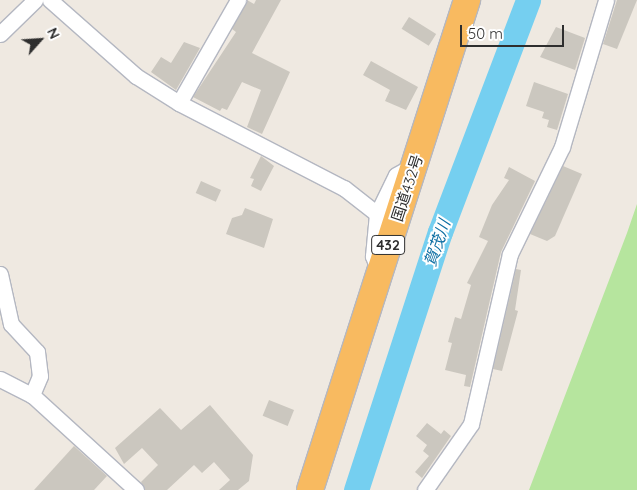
<!DOCTYPE html>
<html>
<head>
<meta charset="utf-8">
<style>
	body { margin:0 }
	#map { position:relative; width:637px; height:490px; overflow:hidden; background:#efe9e1; font-family:Quicksand,"Noto Sans JP",sans-serif }
	div>[style] { position:absolute }
	[style*='--x'] { left:calc(var(--x)*1px); top:calc(var(--y)*1px); width:calc(var(--w)*1px); rotate:calc(var(--a)*1deg) }
	.green>* { inset:0; background:#b6e59e }
	.river>* { height:25px; margin:-12.5px; padding:0 12.5px; transform-origin:12.5px; border-radius:12.5px; background:#75cff0 }
	.building>* { inset:0; background:#cbc7bf; transform-origin:0 0 }
	.roads { filter:drop-shadow(1px 0 #b4b7c1) drop-shadow(-1px 0 #b4b7c1) drop-shadow(0 1px #b4b7c1) drop-shadow(0 -1px #b4b7c1) }
	.minor>* { height:15px; margin:-7.5px; padding:0 7.5px; transform-origin:7.5px; border-radius:7.5px; background:#fff }
	.trunk>* { height:26px; margin:-13px; padding:0 13px; transform-origin:13px; border-radius:13px; background:#f8ba60 }
	span { translate:-50% -50%; white-space:nowrap; text-align:center; line-height:1.15; -webkit-text-stroke:4px #fff; paint-order:stroke }
	.shield-label span { padding:1px 4px; background:#fff; border:1px solid; border-radius:4px; -webkit-text-stroke-width:0 }
	.shield-label { font-size:14px; color:#2e2e2e; font-weight:700 }
	.street-label { font-size:15px; color:#2e2e2e }
	.water-label { font-size:16px; color:#0d6fa3; font-style:italic }
	.north { position:absolute; left:15px; top:15px; width:50px; height:50px; -webkit-text-stroke:4px #fff; paint-order:stroke; rotate:64deg; font-size:14px; font-weight:700; line-height:20px; text-align:center; color:#2e2e2e }
	.north::after { content:''; display:block; margin:auto; width:18px; height:22px; background:#2e2e2e; clip-path:polygon(50% 0,100% 100%,50% 72%,0 100%) }
	.scale { position:absolute; left:460px; top:25px; width:104px; height:22px; box-sizing:border-box; border:2px solid #2e2e2e; border-top:0; padding-left:6px; font-size:15px; line-height:18px; white-space:nowrap; color:#2e2e2e; -webkit-text-stroke:4px #fff; paint-order:stroke }
</style>
</head>
<body>
<div id="map">
	<div class="green">
		<i style="clip-path:polygon(637px 204px,637px 490px,529px 490px,627px 233px)"></i>
	</div>
	<div class="river">
		<i style="--x:356;--y:490;--w:271;--a:-72"></i>
		<i style="--x:440;--y:232;--w:248;--a:-69.2"></i>
	</div>
	<div class="building">
		<i style="clip-path:polygon(247px 0,254px 4px,256px 0,281px 0,252px 53px,290px 72px,262px 134px,247px 127px,261px 90px,242px 82px,227px 110px,222px 108px,220px 111px,193px 97px,236px 32px,232px 29px)"></i>
		<i style="clip-path:polygon(617px 0,637px 0,617px 49px,603px 44px)"></i>
		<i style="left:409px;top:17px;width:32px;height:14px;rotate:32deg"></i>
		<i style="clip-path:polygon(556px 27px,585px 38px,575px 70px,540px 57px)"></i>
		<i style="clip-path:polygon(184px 42px,200px 48px,176px 90px,151px 72px,161px 57px,171px 63px)"></i>
		<i style="clip-path:polygon(371px 61px,418px 87px,406px 110px,385px 101px,390px 90px,363px 75px)"></i>
		<i style="clip-path:polygon(534px 82px,568px 94px,557px 130px,547px 127px,549px 120px,542px 118px,544px 112px,526px 106px)"></i>
		<i style="clip-path:polygon(261px 156px,274px 166px,261px 191px,251px 186px,254px 179px,250px 178px)"></i>
		<i style="clip-path:polygon(563px 166px,582px 174px,555px 236px,547px 241px,530px 234px)"></i>
		<i style="clip-path:polygon(509px 167px,535px 181px,501px 252px,470px 387px,464px 386px,466px 375px,445px 370px,452px 343px,448px 342px,455px 317px,461px 319px,471px 285px,467px 283px,488px 241px,479px 237px,492px 205px,509px 180px,504px 178px)"></i>
		<i style="left:201px;top:181px;width:22px;height:13px;rotate:24deg"></i>
		<i style="clip-path:polygon(245px 208px,273px 219px,264px 248px,226px 234px,232px 218px,242px 215px)"></i>
		<i style="clip-path:polygon(516px 269px,521px 270px,515px 310px,518px 311px,502px 371px,493px 369px)"></i>
		<i style="left:269px;top:400px;width:27px;height:17px;rotate:22deg"></i>
		<i style="clip-path:polygon(210px 405px,253px 455px,249px 481px,238px 490px,219px 490px,230px 480px,214px 462px,202px 473px,194px 465px,167px 490px,145px 490px,141px 482px,158px 465px,142px 448px,124px 464px,115px 448px,160px 408px,181px 430px)"></i>
		<i style="clip-path:polygon(427px 423px,441px 434px,444px 430px,451px 436px,422px 478px,415px 472px,429px 456px,423px 451px,427px 445px,416px 436px)"></i>
		<i style="clip-path:polygon(74px 446px,107px 476px,94px 490px,34px 490px)"></i>
	</div>
	<div class="roads">
		<div class="minor">
			<i style="--x:50;--y:0;--w:115;--a:41.5"></i>
			<i style="--x:136;--y:76;--w:51;--a:32.1"></i>
			<i style="--x:179;--y:103;--w:186;--a:27.3"></i>
			<i style="--x:344;--y:188;--w:42;--a:38.2"></i>
			<i style="--x:0;--y:34;--w:49;--a:-44.2"></i>
			<i style="--x:179;--y:103;--w:119;--a:-60.2"></i>
			<i style="--x:378;--y:268;--w:13;--a:-113"></i>
			<i style="--x:373;--y:256;--w:42;--a:-84.6"></i>
			<i style="--x:377;--y:214;--w:43;--a:-64"></i>
			<i style="--x:396;--y:175;--w:21;--a:-29"></i>
			<i style="--x:0;--y:274;--w:51;--a:77.6"></i>
			<i style="--x:11;--y:324;--w:38;--a:47"></i>
			<i style="--x:37;--y:352;--w:24;--a:83"></i>
			<i style="--x:40;--y:376;--w:21;--a:113"></i>
			<i style="--x:32;--y:395;--w:141;--a:42.4"></i>
			<i style="--x:0;--y:379;--w:36;--a:27"></i>
			<i style="--x:425;--y:490;--w:80;--a:-55.1"></i>
			<i style="--x:471;--y:424;--w:174;--a:-77.1"></i>
			<i style="--x:510;--y:254;--w:119;--a:-64.1"></i>
			<i style="--x:562;--y:147;--w:153;--a:-73.3"></i>
		</div>
		<div class="trunk">
			<i style="--x:310;--y:490;--w:515;--a:-72.23"></i>
		</div>
	</div>
	<div class="shield-label">
		<span style="left:388px;top:245px">432</span>
	</div>
	<div class="street-label">
		<span style="left:407px;top:188px;rotate:-72deg">国道432号</span>
	</div>
	<div class="water-label">
		<span style="left:437px;top:243px;rotate:-71deg">賀茂川</span>
	</div>
	<div class="north">N</div>
	<div class="scale">50 m</div>
</div>
</body>
</html>
